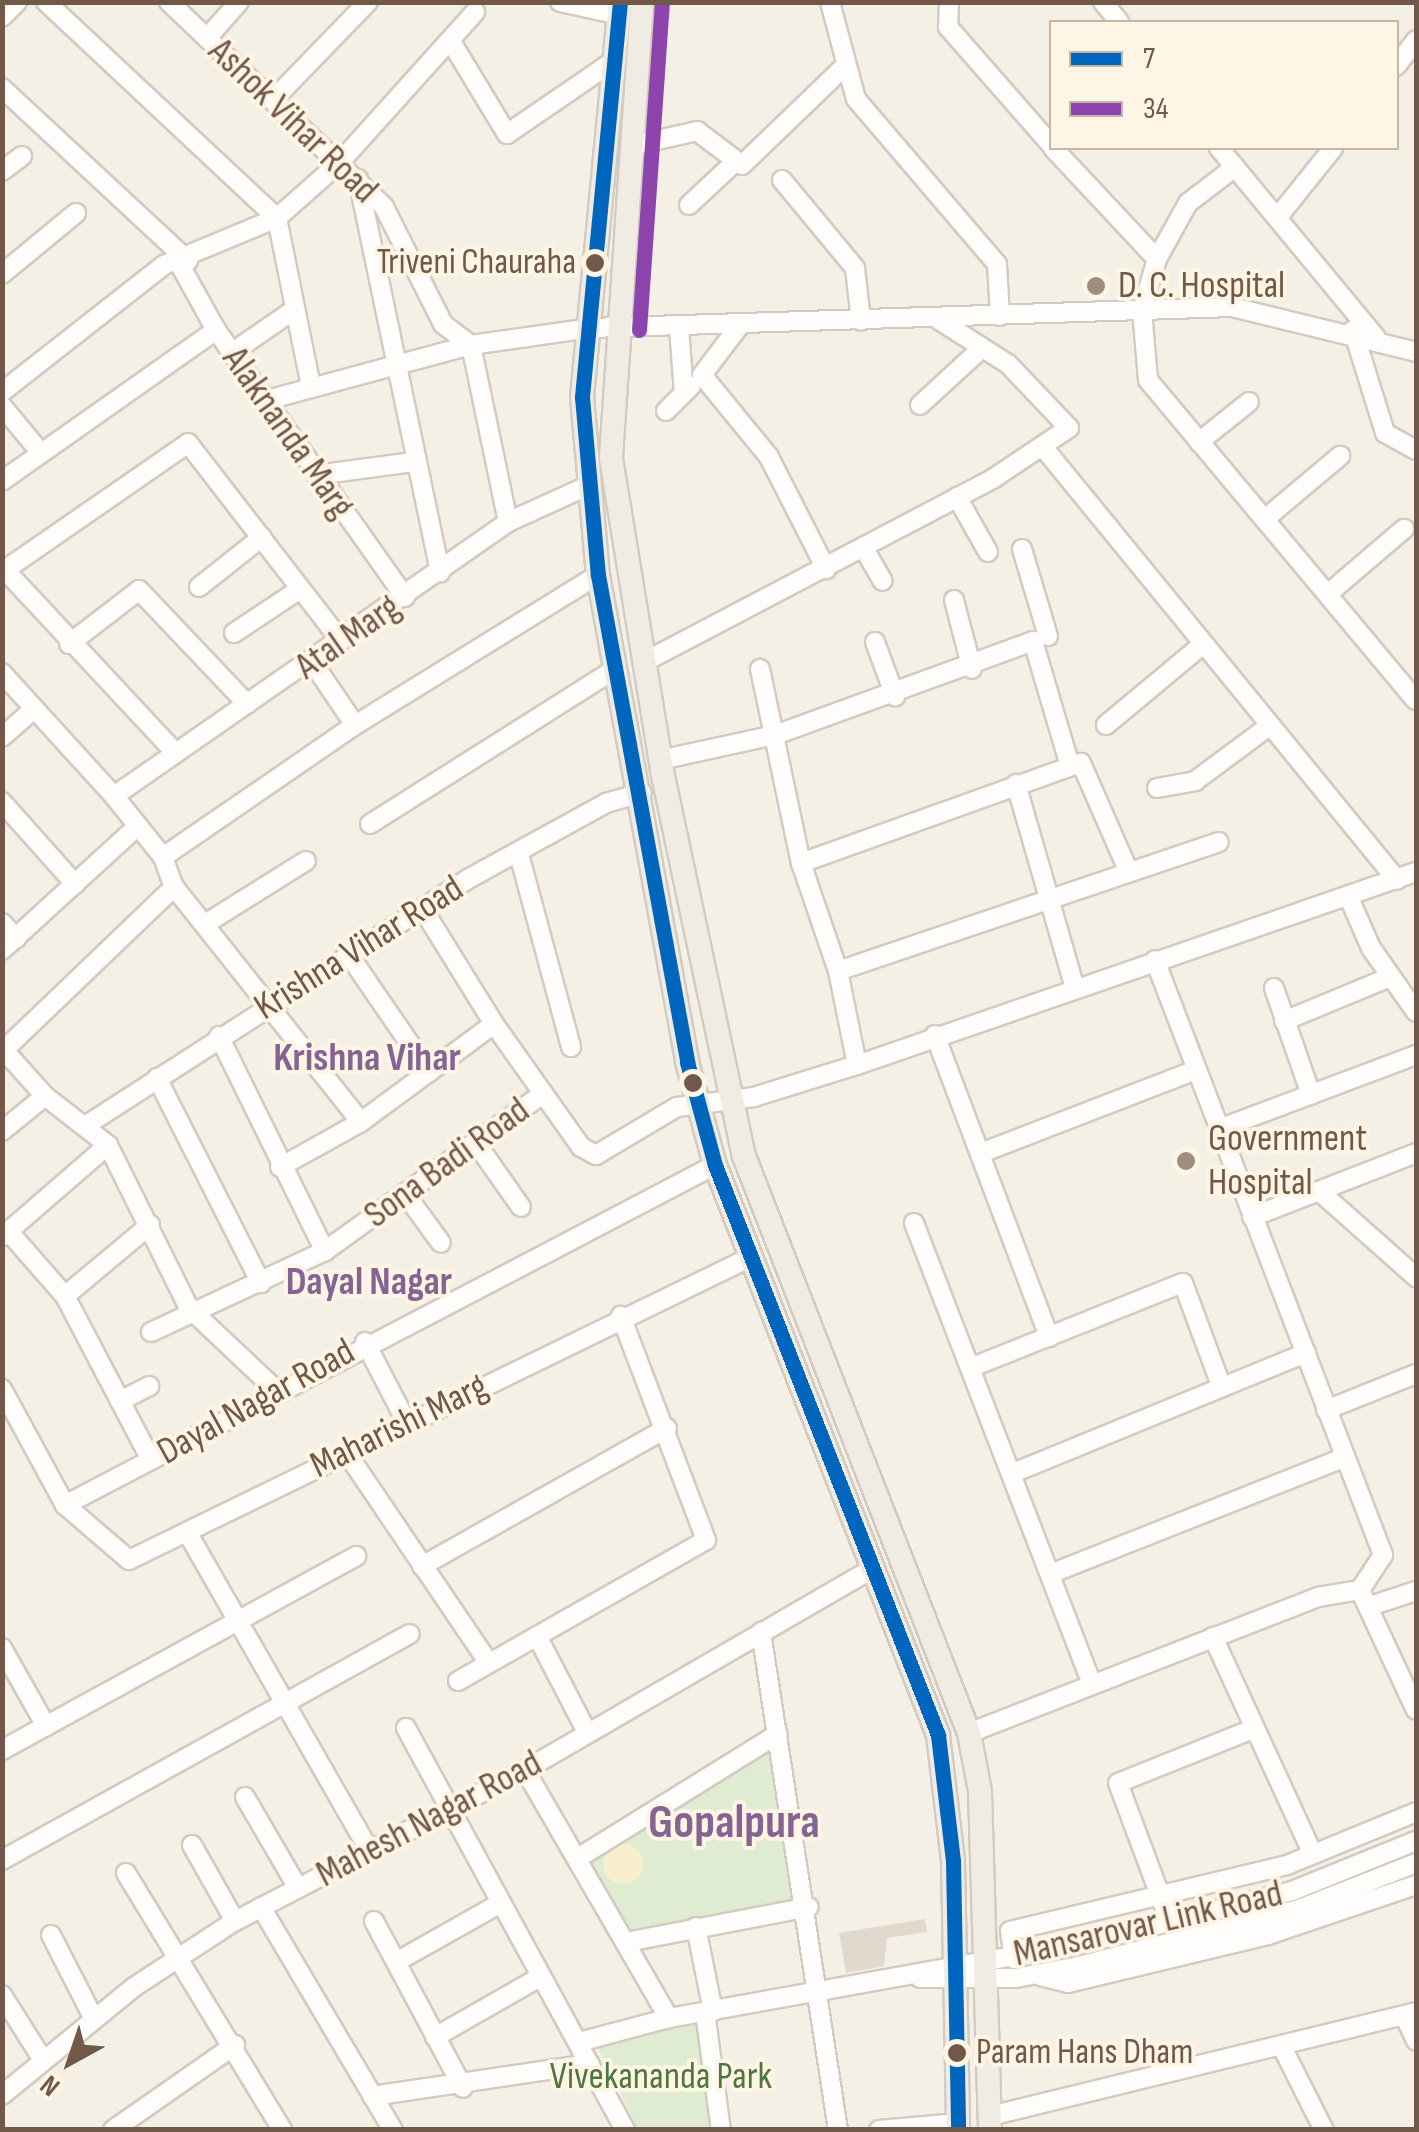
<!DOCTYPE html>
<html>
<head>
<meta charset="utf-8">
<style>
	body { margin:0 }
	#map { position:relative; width:1419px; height:2132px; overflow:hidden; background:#f5f0e6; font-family:"Sofia Sans Condensed",sans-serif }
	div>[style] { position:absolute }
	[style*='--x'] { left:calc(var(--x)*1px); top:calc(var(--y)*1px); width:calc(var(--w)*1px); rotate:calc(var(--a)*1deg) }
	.green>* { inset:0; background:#e0ecd1 }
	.sand>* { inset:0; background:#f8efce }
	.round { border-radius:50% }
	.building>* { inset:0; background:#e1d8ce }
	.roads { filter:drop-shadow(2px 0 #d3cbc1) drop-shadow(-2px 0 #d3cbc1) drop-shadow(0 2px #d3cbc1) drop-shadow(0 -2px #d3cbc1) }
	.minor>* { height:18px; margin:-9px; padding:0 9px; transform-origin:9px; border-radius:9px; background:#fefdfb }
	.major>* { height:22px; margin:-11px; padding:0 11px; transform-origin:11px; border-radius:11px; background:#f1ece3 }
	.bus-1>* { height:15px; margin:-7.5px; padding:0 7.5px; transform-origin:7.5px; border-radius:7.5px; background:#0065bd }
	.bus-2>* { height:15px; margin:-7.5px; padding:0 7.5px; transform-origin:7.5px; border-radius:7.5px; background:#8e44ad }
	.dots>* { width:28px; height:28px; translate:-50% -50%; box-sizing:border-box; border:5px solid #fff5e5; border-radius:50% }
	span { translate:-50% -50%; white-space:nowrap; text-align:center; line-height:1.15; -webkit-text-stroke:8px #fff5e5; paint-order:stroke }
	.bus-label { font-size:36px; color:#715848 }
	.right { translate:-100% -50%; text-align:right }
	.left { translate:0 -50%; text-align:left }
	.street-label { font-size:38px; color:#715848 }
	.poi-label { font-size:38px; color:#715848 }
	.park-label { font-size:38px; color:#4f7741 }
	.neighbourhood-label { font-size:40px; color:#856494; font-weight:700 }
	.district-label { font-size:48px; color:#856494; font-weight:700 }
	.frame { position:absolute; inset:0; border:5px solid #715848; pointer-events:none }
	.legend { position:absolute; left:1049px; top:20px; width:350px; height:130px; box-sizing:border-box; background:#fff5e5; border:2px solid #c6b6a6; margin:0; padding:12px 18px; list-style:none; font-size:30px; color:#715848 }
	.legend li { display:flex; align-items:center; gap:20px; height:50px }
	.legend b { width:50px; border:2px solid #c6b6a6 }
	.north { position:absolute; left:20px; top:2012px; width:100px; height:100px; -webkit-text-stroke:8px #fff5e5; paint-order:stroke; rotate:220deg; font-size:28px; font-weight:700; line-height:40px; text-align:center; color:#715848 }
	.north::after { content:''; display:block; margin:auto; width:35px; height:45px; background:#715848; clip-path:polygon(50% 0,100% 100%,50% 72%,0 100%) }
</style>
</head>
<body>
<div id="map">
	<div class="green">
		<i style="clip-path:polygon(771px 1745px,802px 1903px,631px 1935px,585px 1857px)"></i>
		<i style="clip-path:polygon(700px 2022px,714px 2129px,638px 2129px,596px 2044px)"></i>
	</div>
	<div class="sand">
		<i class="round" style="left:603px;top:1844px;width:40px;height:40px"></i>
	</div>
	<div class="building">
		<i style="clip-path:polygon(925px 1919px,927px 1932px,887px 1938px,884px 1966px,846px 1973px,839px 1933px)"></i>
	</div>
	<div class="roads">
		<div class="minor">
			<i style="--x:46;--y:2;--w:316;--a:43.1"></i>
			<i style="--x:277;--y:218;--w:171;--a:78.6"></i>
			<i style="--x:169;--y:2;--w:297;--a:43.6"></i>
			<i style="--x:384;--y:207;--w:131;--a:63.2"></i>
			<i style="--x:443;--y:324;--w:35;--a:37"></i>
			<i style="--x:471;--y:345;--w:120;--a:-8.1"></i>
			<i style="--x:590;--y:328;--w:642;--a:-1.87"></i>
			<i style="--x:1232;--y:307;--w:189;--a:13.7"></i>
			<i style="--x:560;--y:2;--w:60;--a:12.4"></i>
			<i style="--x:830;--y:2;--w:100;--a:75"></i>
			<i style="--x:856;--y:99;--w:217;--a:49.5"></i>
			<i style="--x:997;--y:264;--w:52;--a:86.7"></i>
			<i style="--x:949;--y:2;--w:25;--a:92"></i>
			<i style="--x:948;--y:27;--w:158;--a:48.8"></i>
			<i style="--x:1103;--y:2;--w:26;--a:51"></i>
			<i style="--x:2;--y:17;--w:21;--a:-45"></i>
			<i style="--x:207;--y:38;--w:48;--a:-48.4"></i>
			<i style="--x:450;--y:40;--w:110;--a:58.8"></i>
			<i style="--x:507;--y:134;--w:127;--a:-34.4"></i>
			<i style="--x:1396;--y:66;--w:33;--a:-52"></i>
			<i style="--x:2;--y:88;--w:254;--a:42.9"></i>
			<i style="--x:273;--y:100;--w:136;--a:-45.9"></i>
			<i style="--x:631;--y:146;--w:68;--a:-12.8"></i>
			<i style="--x:697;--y:131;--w:56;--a:37.1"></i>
			<i style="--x:742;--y:165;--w:141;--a:-43.9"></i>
			<i style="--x:1053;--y:148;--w:152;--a:46.9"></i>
			<i style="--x:1219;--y:148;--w:246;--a:50.4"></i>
			<i style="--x:1235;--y:167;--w:59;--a:142.5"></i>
			<i style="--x:1188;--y:203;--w:64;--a:119"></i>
			<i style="--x:1157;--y:259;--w:53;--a:106.4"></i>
			<i style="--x:1142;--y:310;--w:70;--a:85.1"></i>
			<i style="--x:1148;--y:380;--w:417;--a:50.1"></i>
			<i style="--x:2;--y:171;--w:25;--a:-37"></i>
			<i style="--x:358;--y:179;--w:402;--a:78.2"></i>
			<i style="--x:782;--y:180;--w:114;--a:50.3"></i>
			<i style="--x:855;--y:268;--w:53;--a:83.5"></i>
			<i style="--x:689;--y:205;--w:63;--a:-43.1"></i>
			<i style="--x:1277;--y:218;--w:90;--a:-51.3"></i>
			<i style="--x:180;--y:265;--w:74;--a:61"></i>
			<i style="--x:216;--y:330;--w:327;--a:54.7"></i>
			<i style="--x:2;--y:274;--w:96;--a:-39.5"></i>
			<i style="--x:740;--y:325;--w:63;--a:127.2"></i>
			<i style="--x:702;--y:375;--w:106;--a:50.7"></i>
			<i style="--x:769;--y:457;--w:126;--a:63"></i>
			<i style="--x:679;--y:327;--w:66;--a:85.7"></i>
			<i style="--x:1353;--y:330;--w:108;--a:72.7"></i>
			<i style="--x:1385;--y:433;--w:35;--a:29"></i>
			<i style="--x:233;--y:352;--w:75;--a:-34.7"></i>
			<i style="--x:2;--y:392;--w:206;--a:-38.1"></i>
			<i style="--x:164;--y:265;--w:122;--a:-22.6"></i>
			<i style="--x:277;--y:218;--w:84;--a:-41.6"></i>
			<i style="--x:340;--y:162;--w:202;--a:-48"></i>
			<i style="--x:267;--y:400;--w:211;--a:-15.1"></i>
			<i style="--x:471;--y:345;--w:181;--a:78.2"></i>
			<i style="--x:920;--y:405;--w:84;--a:-42.6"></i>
			<i style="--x:2;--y:406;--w:61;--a:50.3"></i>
			<i style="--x:666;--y:411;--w:35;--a:-45"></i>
			<i style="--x:1199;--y:442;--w:64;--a:-38.7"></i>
			<i style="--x:1043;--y:447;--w:559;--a:50.73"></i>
			<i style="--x:316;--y:475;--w:98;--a:-7.6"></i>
			<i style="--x:2;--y:481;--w:262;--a:-35.2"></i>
			<i style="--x:957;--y:497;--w:63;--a:60.6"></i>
			<i style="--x:1266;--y:518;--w:97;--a:-40"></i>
			<i style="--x:863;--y:547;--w:39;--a:60"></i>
			<i style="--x:1022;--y:549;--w:91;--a:73.4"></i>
			<i style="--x:5;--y:570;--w:248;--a:47"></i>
			<i style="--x:2;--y:572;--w:226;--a:-34.7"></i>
			<i style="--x:188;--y:443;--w:250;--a:52.3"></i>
			<i style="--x:199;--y:587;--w:80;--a:-38.4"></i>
			<i style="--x:1329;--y:593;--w:99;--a:-40.5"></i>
			<i style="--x:954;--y:600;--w:71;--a:75.4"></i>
			<i style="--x:234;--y:633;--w:79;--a:-33.7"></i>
			<i style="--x:875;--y:642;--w:58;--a:69.7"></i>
			<i style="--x:69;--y:644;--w:88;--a:-37.6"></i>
			<i style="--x:139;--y:590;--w:157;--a:46.5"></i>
			<i style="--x:646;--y:661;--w:393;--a:-27.7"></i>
			<i style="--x:994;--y:478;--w:90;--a:-33.7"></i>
			<i style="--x:1069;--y:428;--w:88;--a:-133.6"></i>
			<i style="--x:1008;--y:364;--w:82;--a:-147.5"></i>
			<i style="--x:313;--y:663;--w:75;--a:55.9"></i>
			<i style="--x:760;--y:669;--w:198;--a:78.1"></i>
			<i style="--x:2;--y:673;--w:166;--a:47.7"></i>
			<i style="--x:114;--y:796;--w:78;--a:51.2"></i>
			<i style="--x:163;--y:857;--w:32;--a:70"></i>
			<i style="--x:174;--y:887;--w:300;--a:51.5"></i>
			<i style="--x:1106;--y:725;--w:125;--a:-39.8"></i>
			<i style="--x:2;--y:737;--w:43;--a:-41.2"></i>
			<i style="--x:660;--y:760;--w:118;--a:-12.3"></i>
			<i style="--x:775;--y:735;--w:275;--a:-20"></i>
			<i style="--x:1033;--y:641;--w:130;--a:73.5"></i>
			<i style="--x:1016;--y:784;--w:212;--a:73.9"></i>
			<i style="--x:1157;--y:788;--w:39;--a:-10"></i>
			<i style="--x:1195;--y:781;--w:92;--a:-36.6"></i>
			<i style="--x:114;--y:796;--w:480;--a:-34.8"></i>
			<i style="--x:508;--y:522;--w:85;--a:-24.4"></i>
			<i style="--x:2;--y:802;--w:110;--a:48.3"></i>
			<i style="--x:370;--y:824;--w:292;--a:-32.3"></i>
			<i style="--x:519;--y:854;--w:200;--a:74.9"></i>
			<i style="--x:163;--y:857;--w:233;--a:-34.5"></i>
			<i style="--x:355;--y:725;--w:286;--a:-31.7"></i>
			<i style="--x:1350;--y:900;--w:52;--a:66.4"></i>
			<i style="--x:1371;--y:948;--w:78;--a:54.9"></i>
			<i style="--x:424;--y:911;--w:133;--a:58.2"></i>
			<i style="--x:494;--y:1024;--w:151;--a:54.7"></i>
			<i style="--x:581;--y:1147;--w:17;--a:28"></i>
			<i style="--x:596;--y:1155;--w:94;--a:-30.7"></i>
			<i style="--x:677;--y:1107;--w:78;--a:-7.4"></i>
			<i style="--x:754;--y:1097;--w:108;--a:-17.3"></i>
			<i style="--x:857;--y:1065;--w:591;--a:-19.05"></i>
			<i style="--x:2;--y:923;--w:21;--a:47"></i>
			<i style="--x:205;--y:924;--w:119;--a:-32"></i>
			<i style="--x:2;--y:950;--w:184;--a:-42.4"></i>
			<i style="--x:349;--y:955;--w:142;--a:55.6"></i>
			<i style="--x:838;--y:971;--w:402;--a:-18.7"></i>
			<i style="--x:1274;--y:988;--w:113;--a:70.9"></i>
			<i style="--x:1284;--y:1021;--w:115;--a:-22.5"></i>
			<i style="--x:935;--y:1035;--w:323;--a:69.3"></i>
			<i style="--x:219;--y:1036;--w:240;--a:63.8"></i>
			<i style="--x:2;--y:1048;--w:64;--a:48.1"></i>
			<i style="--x:45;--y:1096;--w:80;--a:37.9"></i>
			<i style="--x:108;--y:1145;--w:182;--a:63.6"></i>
			<i style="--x:189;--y:1308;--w:122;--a:43.3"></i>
			<i style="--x:4;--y:1050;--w:236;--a:-43.8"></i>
			<i style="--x:857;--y:1065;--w:96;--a:-101.4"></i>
			<i style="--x:838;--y:971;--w:114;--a:-108.9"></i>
			<i style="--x:801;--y:863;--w:297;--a:-19.7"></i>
			<i style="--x:1081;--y:763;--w:117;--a:66.3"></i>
			<i style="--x:157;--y:1078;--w:230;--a:63.1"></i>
			<i style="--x:88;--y:1124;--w:452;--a:-32.8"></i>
			<i style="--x:468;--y:879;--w:158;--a:-28.8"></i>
			<i style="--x:606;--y:803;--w:37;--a:-16"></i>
			<i style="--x:1219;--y:1129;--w:210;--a:-20.6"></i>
			<i style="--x:2;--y:1131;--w:55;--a:-39.1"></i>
			<i style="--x:476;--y:1143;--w:78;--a:54.9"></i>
			<i style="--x:981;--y:1153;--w:230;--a:-21.1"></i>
			<i style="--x:280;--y:1167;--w:93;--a:-29.1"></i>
			<i style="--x:361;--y:1122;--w:165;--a:-36.4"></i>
			<i style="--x:1319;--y:1191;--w:130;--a:41.6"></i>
			<i style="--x:406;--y:1195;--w:59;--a:53.9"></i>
			<i style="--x:1252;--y:1217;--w:176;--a:-21.3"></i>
			<i style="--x:914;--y:1223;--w:494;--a:68.9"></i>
			<i style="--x:9;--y:1232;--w:85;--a:48.8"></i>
			<i style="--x:65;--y:1296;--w:185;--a:62.3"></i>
			<i style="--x:3;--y:1236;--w:139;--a:-40.9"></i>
			<i style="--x:65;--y:1296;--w:111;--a:-39.9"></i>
			<i style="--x:151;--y:1332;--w:192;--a:-25"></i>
			<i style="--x:325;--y:1251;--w:269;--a:-35.8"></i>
			<i style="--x:365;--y:1342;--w:91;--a:62.6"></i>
			<i style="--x:970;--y:1368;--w:229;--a:-21.8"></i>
			<i style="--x:1183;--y:1283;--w:109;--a:69.6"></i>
			<i style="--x:2;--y:1389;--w:132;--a:61.5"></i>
			<i style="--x:65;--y:1505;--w:84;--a:40.7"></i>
			<i style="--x:129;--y:1560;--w:687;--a:-25.97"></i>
			<i style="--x:120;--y:1401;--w:33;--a:-27"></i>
			<i style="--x:1326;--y:1410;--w:97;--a:-21.8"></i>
			<i style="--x:346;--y:1452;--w:255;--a:55.9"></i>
			<i style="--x:1013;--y:1473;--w:317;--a:-22.3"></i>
			<i style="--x:65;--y:1505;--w:734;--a:-27.61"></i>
			<i style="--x:187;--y:1532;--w:369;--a:60.2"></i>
			<i style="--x:422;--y:1566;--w:281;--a:-29.4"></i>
			<i style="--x:1050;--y:1574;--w:315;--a:-21.6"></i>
			<i style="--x:1360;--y:1590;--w:132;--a:65"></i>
			<i style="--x:1370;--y:1606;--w:48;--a:-18.1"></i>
			<i style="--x:761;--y:1632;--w:504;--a:81.21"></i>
			<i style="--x:537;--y:1636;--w:110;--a:62.5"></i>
			<i style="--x:1213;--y:1637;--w:239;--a:65.3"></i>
			<i style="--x:2;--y:1648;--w:90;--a:60.6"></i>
			<i style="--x:458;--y:1681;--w:285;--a:-29.6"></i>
			<i style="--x:706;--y:1540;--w:240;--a:-110.8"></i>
			<i style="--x:406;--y:1728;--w:458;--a:61.4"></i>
			<i style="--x:969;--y:1733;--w:375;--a:-21.3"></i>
			<i style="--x:1318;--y:1597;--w:43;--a:-9.5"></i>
			<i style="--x:1360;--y:1590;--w:42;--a:-56.7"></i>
			<i style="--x:1383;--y:1555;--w:637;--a:-110.97"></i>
			<i style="--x:2;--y:1750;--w:404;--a:-28.7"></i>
			<i style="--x:525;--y:1770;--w:287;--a:59.9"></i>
			<i style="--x:245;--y:1797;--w:105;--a:59.8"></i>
			<i style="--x:192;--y:1845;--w:87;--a:60.5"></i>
			<i style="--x:578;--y:1858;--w:235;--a:-31.8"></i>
			<i style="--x:2;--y:1860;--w:466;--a:-29"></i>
			<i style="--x:126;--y:1873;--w:301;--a:58.7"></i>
			<i style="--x:261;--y:1907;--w:259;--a:59.4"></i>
			<i style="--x:374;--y:1921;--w:189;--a:61.9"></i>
			<i style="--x:1170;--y:1922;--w:148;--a:-110.5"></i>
			<i style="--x:1118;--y:1783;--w:145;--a:-21.8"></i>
			<i style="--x:696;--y:1927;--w:86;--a:78.6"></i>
			<i style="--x:51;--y:1935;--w:94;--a:62.9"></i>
			<i style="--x:627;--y:1942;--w:185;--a:-10.9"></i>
			<i style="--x:1014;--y:1959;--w:28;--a:-98"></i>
			<i style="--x:1010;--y:1931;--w:285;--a:-13.4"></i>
			<i style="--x:1287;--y:1865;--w:139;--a:-22.3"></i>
			<i style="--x:396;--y:1962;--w:116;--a:-29.4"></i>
			<i style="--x:1040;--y:1976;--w:29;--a:14"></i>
			<i style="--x:1068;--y:1983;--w:206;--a:-13.5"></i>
			<i style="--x:1268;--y:1935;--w:156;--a:-18.7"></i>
			<i style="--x:920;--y:1978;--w:96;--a:0"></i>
			<i style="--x:1016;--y:1978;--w:64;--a:-10.8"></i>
			<i style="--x:1079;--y:1966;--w:227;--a:-14.5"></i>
			<i style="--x:1299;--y:1909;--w:126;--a:-21.5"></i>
			<i style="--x:2;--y:1995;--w:77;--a:57.8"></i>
			<i style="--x:705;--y:2012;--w:119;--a:82.3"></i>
			<i style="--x:1405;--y:2017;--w:26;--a:65"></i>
			<i style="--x:435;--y:2037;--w:121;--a:-29.7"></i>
			<i style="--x:579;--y:2042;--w:93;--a:-14.9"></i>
			<i style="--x:669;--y:2018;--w:418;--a:-10.2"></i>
			<i style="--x:1080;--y:1944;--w:219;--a:-14"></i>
			<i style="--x:1292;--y:1891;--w:134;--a:-22"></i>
			<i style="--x:1282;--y:2047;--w:93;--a:63.2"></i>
			<i style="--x:2;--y:2095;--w:171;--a:-39.3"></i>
			<i style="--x:134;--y:1987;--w:121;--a:-33.2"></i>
			<i style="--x:235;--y:1921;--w:327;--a:-27.5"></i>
			<i style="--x:525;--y:1770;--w:402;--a:-30.1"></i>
			<i style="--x:372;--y:2096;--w:220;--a:-8.4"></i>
			<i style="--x:990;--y:2116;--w:439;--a:-13.7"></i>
			<i style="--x:113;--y:2130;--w:149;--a:-34.9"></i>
			<i style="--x:879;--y:2130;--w:79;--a:-5.1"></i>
		</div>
		<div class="major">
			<i style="--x:620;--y:2;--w:397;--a:95.5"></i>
			<i style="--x:582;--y:397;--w:179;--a:84.9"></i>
			<i style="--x:598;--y:575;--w:495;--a:79.6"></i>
			<i style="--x:687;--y:1062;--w:107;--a:74.8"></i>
			<i style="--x:715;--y:1165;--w:612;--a:68.63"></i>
			<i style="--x:938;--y:1735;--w:127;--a:83.2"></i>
			<i style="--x:953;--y:1861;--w:269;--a:88.9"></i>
			<i style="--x:642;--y:2;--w:457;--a:93.9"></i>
			<i style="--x:611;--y:458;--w:317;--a:80.7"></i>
			<i style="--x:662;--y:771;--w:394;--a:78"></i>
			<i style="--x:744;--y:1156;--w:619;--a:68.7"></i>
			<i style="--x:969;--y:1733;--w:59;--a:79.3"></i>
			<i style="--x:980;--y:1791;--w:339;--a:88.3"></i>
		</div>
	</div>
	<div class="bus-1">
		<i style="--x:620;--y:2;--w:397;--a:95.5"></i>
		<i style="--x:582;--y:397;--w:179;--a:84.9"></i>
		<i style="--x:598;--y:575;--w:495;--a:79.6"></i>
		<i style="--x:687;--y:1062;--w:107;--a:74.8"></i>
		<i style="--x:715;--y:1165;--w:612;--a:68.63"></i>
		<i style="--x:938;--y:1735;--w:127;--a:83.2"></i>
		<i style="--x:953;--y:1861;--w:269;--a:88.9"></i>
	</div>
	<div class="bus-2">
		<i style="--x:639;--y:330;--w:328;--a:-86"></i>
	</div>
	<div class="dots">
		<i style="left:595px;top:263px;background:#715848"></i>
		<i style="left:1096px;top:286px;background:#9f8d7f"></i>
		<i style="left:693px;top:1083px;background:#715848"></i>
		<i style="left:1186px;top:1161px;background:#9f8d7f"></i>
		<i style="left:957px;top:2053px;background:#715848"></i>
	</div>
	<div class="bus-label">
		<span class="right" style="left:576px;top:263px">Triveni Chauraha</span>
		<span class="left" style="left:976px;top:2053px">Param Hans Dham</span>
	</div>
	<div class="street-label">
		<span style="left:293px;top:121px;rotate:44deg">Ashok Vihar Road</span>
		<span style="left:288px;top:433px;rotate:55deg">Alaknanda Marg</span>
		<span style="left:348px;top:637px;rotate:-35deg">Atal Marg</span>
		<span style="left:359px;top:948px;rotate:-32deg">Krishna Vihar Road</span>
		<span style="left:447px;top:1163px;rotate:-36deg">Sona Badi Road</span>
		<span style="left:256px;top:1402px;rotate:-29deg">Dayal Nagar Road</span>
		<span style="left:399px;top:1426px;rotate:-26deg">Maharishi Marg</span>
		<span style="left:429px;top:1819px;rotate:-28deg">Mahesh Nagar Road</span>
		<span style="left:1148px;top:1924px;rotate:-13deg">Mansarovar Link Road</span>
	</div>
	<div class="poi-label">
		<span class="left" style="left:1118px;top:286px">D. C. Hospital</span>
		<span class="left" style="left:1208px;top:1161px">Government<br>Hospital</span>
	</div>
	<div class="park-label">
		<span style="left:661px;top:2077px">Vivekananda Park</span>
	</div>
	<div class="neighbourhood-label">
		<span style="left:367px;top:1058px">Krishna Vihar</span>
		<span style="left:369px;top:1282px">Dayal Nagar</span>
	</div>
	<div class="district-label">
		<span style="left:734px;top:1823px">Gopalpura</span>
	</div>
	<div class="frame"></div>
	<ul class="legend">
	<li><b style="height:12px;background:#0065bd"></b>7</li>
	<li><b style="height:12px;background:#8e44ad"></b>34</li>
	</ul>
	<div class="north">N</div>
</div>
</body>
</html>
